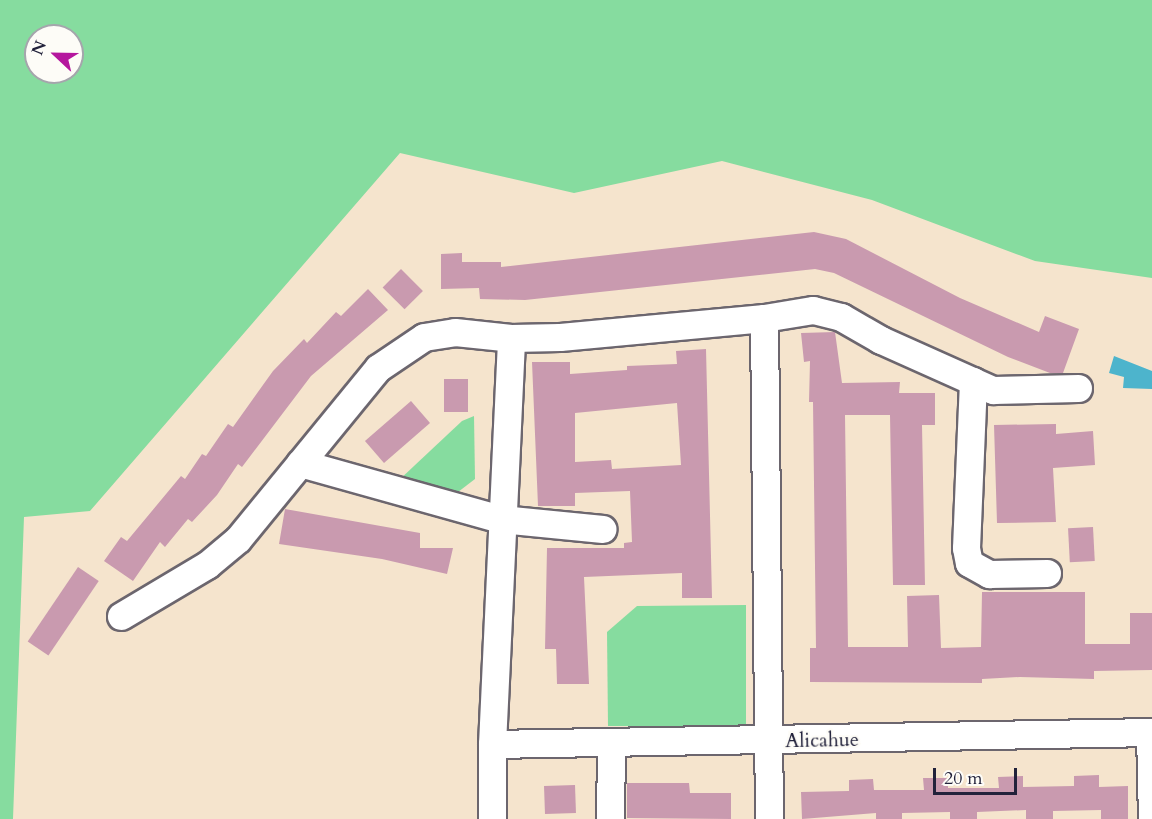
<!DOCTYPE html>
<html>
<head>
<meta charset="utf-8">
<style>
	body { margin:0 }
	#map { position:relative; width:1152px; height:819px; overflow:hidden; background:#f5e4cd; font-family:Cardo,serif }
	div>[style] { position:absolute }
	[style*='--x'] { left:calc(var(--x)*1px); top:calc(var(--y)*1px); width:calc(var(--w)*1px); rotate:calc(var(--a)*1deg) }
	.green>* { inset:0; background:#86dc9f }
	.water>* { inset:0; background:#4db4cc }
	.building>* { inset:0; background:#c99aaf; transform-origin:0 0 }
	.roads { filter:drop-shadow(2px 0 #6c666e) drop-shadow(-2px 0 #6c666e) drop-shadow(0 2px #6c666e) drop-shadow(0 -2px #6c666e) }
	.minor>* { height:27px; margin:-13.5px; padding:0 13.5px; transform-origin:13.5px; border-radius:13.5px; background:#fff }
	span { translate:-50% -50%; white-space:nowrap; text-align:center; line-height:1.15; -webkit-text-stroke:4.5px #fdfcf7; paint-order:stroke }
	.street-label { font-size:20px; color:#22223b }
	.north { position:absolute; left:24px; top:24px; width:60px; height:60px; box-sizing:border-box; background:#fdfcf7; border:2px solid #a5a5ac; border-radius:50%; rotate:292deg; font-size:16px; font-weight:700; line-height:24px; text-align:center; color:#22223b }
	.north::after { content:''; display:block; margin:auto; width:21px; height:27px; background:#b5179e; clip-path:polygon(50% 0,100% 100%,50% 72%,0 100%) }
	.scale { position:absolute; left:933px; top:768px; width:84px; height:27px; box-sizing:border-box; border:3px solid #22223b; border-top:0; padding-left:8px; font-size:18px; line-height:21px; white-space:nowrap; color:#22223b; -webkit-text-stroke:4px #fdfcf7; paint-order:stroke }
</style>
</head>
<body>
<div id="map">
	<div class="green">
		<i style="clip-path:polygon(evenodd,0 0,1152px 0,1152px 278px,1035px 261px,872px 200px,722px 161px,574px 193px,400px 153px,90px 511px,24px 517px,13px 819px,0 819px,0 0,36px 36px,72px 36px,72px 72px,36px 72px,36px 36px)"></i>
		<i style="clip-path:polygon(474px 416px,475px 479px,458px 492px,398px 481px,462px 421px)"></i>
		<i style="clip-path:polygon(746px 605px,746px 726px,608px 726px,607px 632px,637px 606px)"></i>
	</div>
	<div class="water">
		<i style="clip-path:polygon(1114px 356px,1152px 371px,1152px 389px,1123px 388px,1124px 377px,1109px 373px)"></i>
	</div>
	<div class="building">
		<i style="clip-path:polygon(814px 232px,846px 239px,960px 298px,1039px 332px,1045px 316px,1079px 329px,1063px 373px,1050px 373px,1008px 357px,834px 273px,815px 269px,525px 300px,480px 299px,479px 288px,441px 289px,441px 254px,462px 253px,462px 262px,501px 262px,501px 267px)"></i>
		<i style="left:401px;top:269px;width:31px;height:26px;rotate:45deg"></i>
		<i style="clip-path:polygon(368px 289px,388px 310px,311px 376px,242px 467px,238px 464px,217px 495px,192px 522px,188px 519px,165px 547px,160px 542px,133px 581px,104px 561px,121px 537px,127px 541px,181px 476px,185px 479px,202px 454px,206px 456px,228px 424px,233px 427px,273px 371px,304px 339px,307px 343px,336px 312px,341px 316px)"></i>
		<i style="clip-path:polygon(835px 332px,842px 383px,900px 382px,899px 393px,935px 393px,935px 425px,922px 425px,925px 585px,893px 585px,890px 415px,845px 415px,848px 647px,908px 647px,907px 596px,939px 595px,941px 648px,981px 647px,982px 592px,1085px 592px,1085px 644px,1130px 644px,1130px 613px,1152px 613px,1152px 670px,1094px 671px,1094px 679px,1020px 677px,982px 679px,982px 683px,810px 682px,810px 648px,816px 648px,813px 402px,809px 402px,810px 361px,804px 362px,801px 333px)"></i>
		<i style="clip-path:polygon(evenodd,706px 349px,712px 598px,682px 598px,682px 573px,584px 577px,589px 684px,557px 684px,556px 649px,545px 649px,547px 548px,624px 548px,624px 543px,632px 542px,630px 491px,575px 493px,575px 506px,538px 506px,532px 362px,570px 362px,570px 374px,627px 370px,627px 366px,677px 364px,676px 351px,706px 349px,677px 403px,681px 465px,612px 469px,611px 460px,575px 462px,575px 413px,677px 403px)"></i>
		<i style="left:444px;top:379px;width:24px;height:33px"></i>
		<i style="left:411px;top:401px;width:29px;height:61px;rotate:49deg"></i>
		<i style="clip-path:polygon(1056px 424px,1056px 434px,1093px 431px,1095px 465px,1053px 468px,1056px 522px,997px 523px,994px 425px)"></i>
		<i style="clip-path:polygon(285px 509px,420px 533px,420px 548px,453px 548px,447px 574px,382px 559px,279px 544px)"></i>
		<i style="left:1093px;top:527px;width:34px;height:25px;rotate:87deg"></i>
		<i style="left:78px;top:567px;width:25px;height:90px;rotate:34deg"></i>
		<i style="clip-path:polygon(1099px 775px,1099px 787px,1128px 786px,1128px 819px,1101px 819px,1101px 810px,1053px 811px,1053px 819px,1026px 819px,1026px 810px,977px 812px,977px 819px,950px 819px,950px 812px,902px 813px,902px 819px,876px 819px,876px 813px,802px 819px,801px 792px,849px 791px,849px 780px,873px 779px,874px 790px,924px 790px,923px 778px,948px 778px,948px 788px,999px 788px,998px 777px,1023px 776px,1023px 787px,1074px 786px,1074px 776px)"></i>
		<i style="clip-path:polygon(627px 783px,689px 783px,690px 793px,731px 793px,731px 819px,627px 818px)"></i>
		<i style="left:575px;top:785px;width:28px;height:31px;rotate:88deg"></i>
	</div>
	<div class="roads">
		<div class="minor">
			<i style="--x:764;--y:318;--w:501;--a:89.43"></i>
			<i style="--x:973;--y:381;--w:167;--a:92.4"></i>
			<i style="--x:966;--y:548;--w:15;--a:79"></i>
			<i style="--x:969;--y:563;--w:23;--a:29"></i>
			<i style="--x:989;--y:574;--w:58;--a:-1"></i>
			<i style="--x:300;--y:463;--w:209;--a:15.6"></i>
			<i style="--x:501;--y:519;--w:102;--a:5.6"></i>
			<i style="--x:121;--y:616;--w:100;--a:-30.7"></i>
			<i style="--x:207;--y:565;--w:40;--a:-40"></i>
			<i style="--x:238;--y:539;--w:221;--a:-50.7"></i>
			<i style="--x:378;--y:368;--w:55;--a:-34"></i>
			<i style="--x:424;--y:337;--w:31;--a:-9"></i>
			<i style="--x:455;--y:332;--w:56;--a:6.1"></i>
			<i style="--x:511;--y:338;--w:49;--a:-1.2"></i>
			<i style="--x:560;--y:337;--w:205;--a:-5.3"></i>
			<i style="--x:764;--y:318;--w:50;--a:-9.3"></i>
			<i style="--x:813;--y:310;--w:29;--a:14"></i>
			<i style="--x:841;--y:317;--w:46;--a:29.9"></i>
			<i style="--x:881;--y:340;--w:123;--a:24.1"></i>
			<i style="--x:993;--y:390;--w:85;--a:-1.3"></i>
			<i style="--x:1150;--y:732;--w:87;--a:88.7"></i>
			<i style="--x:492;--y:744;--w:660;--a:-1.04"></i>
			<i style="--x:492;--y:819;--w:75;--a:-90"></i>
			<i style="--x:492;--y:744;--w:406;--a:-87.3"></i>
			<i style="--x:610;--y:819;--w:76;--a:-89.2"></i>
		</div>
	</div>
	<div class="street-label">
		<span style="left:822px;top:740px;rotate:-1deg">Alicahue</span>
	</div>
	<div class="north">N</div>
	<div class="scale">20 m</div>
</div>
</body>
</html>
